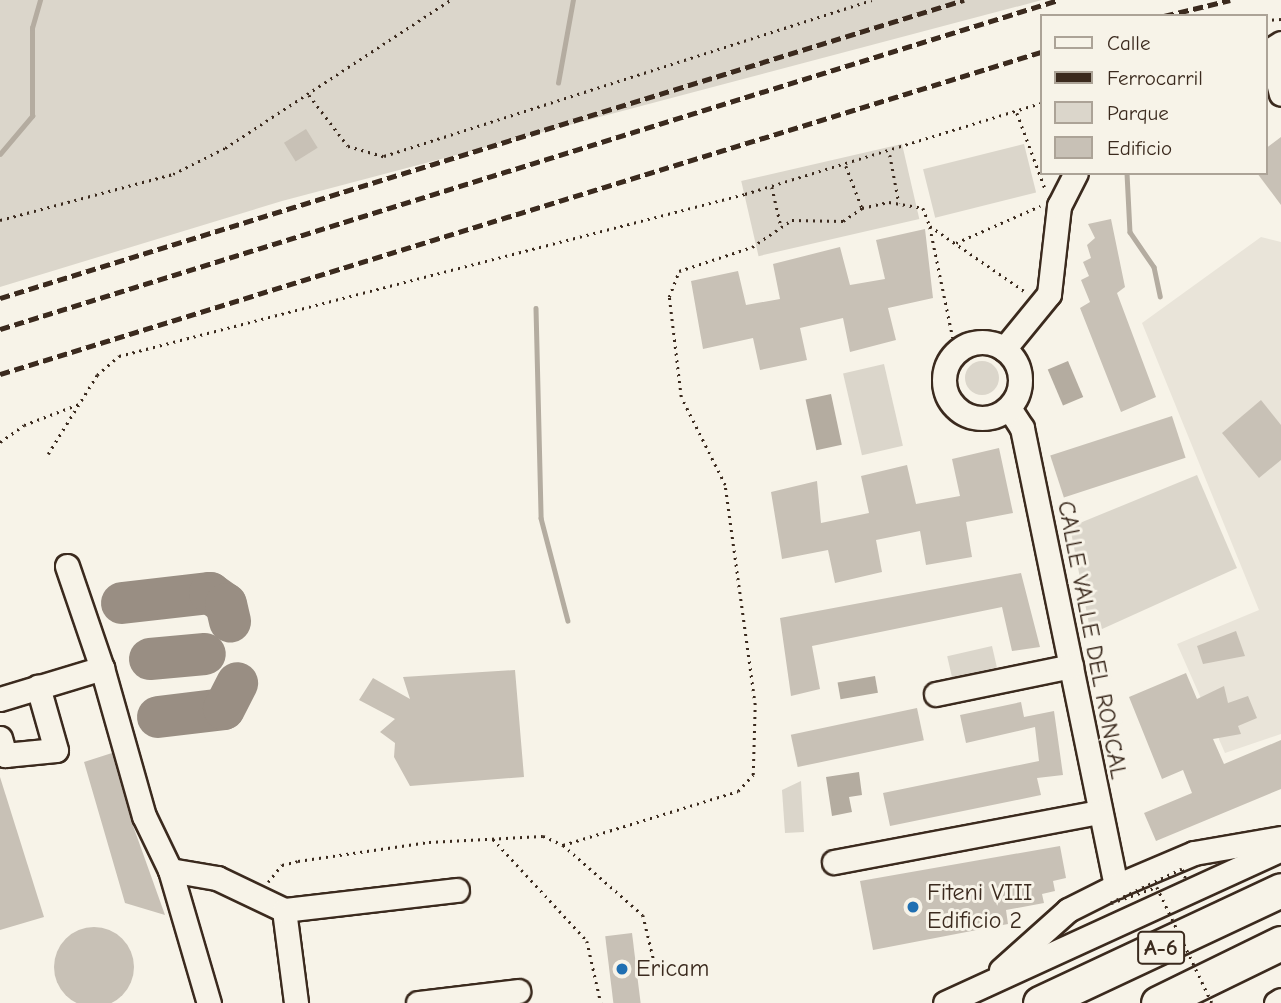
<!DOCTYPE html>
<html>
<head>
<meta charset="utf-8">
<style>
	body { margin:0 }
	#map { position:relative; width:1281px; height:1003px; overflow:hidden; background:#f7f3e8; font-family:"Comic Neue",sans-serif }
	div>[style] { position:absolute }
	[style*='--x'] { left:calc(var(--x)*1px); top:calc(var(--y)*1px); width:calc(var(--w)*1px); rotate:calc(var(--a)*1deg) }
	.built>* { inset:0; background:#e9e4d9 }
	.green>* { inset:0; background:#dbd6cb; transform-origin:0 0 }
	.round { border-radius:50% }
	.water>* { inset:0; background:#b4aca0; transform-origin:0 0 }
	.stream>* { height:4.5px; margin:-2.25px; padding:0 2.25px; transform-origin:2.25px; border-radius:2.25px; background:#b4aca0 }
	.taxiway>* { height:42px; margin:-21px; padding:0 21px; transform-origin:21px; border-radius:21px; background:#998e83 }
	.building>* { inset:0; background:#c8c1b6; transform-origin:0 0 }
	.path>* { height:2.5px; margin-top:-1.25px; transform-origin:0; background:repeating-linear-gradient(90deg,#3b2a1e 0 2px,transparent 0 7px) }
	.roads { filter:drop-shadow(2px 0 #3b2a1e) drop-shadow(-2px 0 #3b2a1e) drop-shadow(0 2px #3b2a1e) drop-shadow(0 -2px #3b2a1e) }
	.minor>* { height:23px; margin:-11.5px; padding:0 11.5px; transform-origin:11.5px; border-radius:11.5px; background:#f7f3e8 }
	.minor>.ring { margin:-11.5px; padding:0; box-sizing:content-box; background:none; border:23px solid #f7f3e8; border-radius:50% }
	.highway>* { height:33px; margin:-16.5px; padding:0 16.5px; transform-origin:16.5px; border-radius:16.5px; background:#f7f3e8 }
	.rail>* { height:4.5px; margin-top:-2.25px; transform-origin:0; background:repeating-linear-gradient(90deg,#3b2a1e 0 10px,transparent 0 15px) }
	.path-bridge>* { height:2.5px; margin-top:-1.25px; transform-origin:0; background:repeating-linear-gradient(90deg,#3b2a1e 0 2px,transparent 0 7px) }
	.dots>* { width:19px; height:19px; translate:-50% -50%; box-sizing:border-box; border:4px solid #f7f3e8; border-radius:50% }
	span { translate:-50% -50%; white-space:nowrap; text-align:center; line-height:1.15; -webkit-text-stroke:6px #f7f3e8; paint-order:stroke }
	.shield-label span { padding:2px 5px; background:#f7f3e8; border:2px solid; border-radius:5px; -webkit-text-stroke-width:0 }
	.shield-label { font-size:23px; color:#3b2a1e; font-weight:700 }
	.street-label { font-size:24px; color:#3b2a1e }
	.poi-label { font-size:24px; color:#3b2a1e }
	.left { translate:0 -50%; text-align:left }
	.legend { position:absolute; left:1040px; top:14px; width:228px; height:161px; box-sizing:border-box; background:#f7f3e8; border:2px solid #aca397; margin:0; padding:9px 12px; list-style:none; font-size:21px; color:#3b2a1e }
	.legend li { display:flex; align-items:center; gap:14px; height:35px }
	.legend b { width:35px; border:2px solid #aca397 }
</style>
</head>
<body>
<div id="map">
	<div class="built">
		<i style="clip-path:polygon(1261px 237px,1281px 242px,1281px 734px,1225px 753px,1177px 644px,1259px 610px,1142px 323px)"></i>
	</div>
	<div class="green">
		<i style="clip-path:polygon(0 0,1042px 0,282px 201px,0 287px)"></i>
		<i style="left:902px;top:144px;width:77px;height:165px;rotate:77deg"></i>
		<i style="left:1024px;top:144px;width:50px;height:104px;rotate:76deg"></i>
		<i class="round" style="left:965px;top:361px;width:34px;height:34px"></i>
		<i style="left:884px;top:364px;width:84px;height:42px;rotate:77deg"></i>
		<i style="clip-path:polygon(1197px 475px,1237px 568px,1091px 634px,1070px 527px)"></i>
		<i style="left:992px;top:646px;width:22px;height:46px;rotate:77deg"></i>
		<i style="clip-path:polygon(801px 781px,804px 832px,785px 833px,782px 790px)"></i>
	</div>
	<div class="water">
		<i style="left:1068px;top:361px;width:39px;height:22px;rotate:67deg"></i>
		<i style="left:831px;top:394px;width:52px;height:26px;rotate:78deg"></i>
		<i style="left:875px;top:676px;width:17px;height:38px;rotate:80deg"></i>
		<i style="clip-path:polygon(859px 772px,862px 795px,849px 797px,852px 812px,832px 816px,826px 777px)"></i>
	</div>
	<div class="stream">
		<i style="--x:558;--y:83;--w:84;--a:-79.8"></i>
		<i style="--x:0;--y:154;--w:50;--a:-49.9"></i>
		<i style="--x:32;--y:116;--w:88;--a:-90"></i>
		<i style="--x:32;--y:28;--w:29;--a:-74"></i>
		<i style="--x:1127;--y:173;--w:59;--a:87.1"></i>
		<i style="--x:1130;--y:232;--w:42;--a:55.6"></i>
		<i style="--x:1154;--y:267;--w:30;--a:78"></i>
		<i style="--x:536;--y:308;--w:210;--a:88.6"></i>
		<i style="--x:541;--y:518;--w:106;--a:75.3"></i>
	</div>
	<div class="taxiway">
		<i style="--x:122;--y:603;--w:89;--a:-6.5"></i>
		<i style="--x:210;--y:593;--w:19;--a:35"></i>
		<i style="--x:226;--y:604;--w:18;--a:77"></i>
		<i style="--x:150;--y:659;--w:55;--a:-5.2"></i>
		<i style="--x:158;--y:717;--w:66;--a:-6.9"></i>
		<i style="--x:224;--y:709;--w:29;--a:-63"></i>
	</div>
	<div class="building">
		<i style="left:306px;top:129px;width:22px;height:26px;rotate:58deg"></i>
		<i style="clip-path:polygon(1281px 137px,1281px 205px,1257px 173px,1265px 173px,1265px 149px)"></i>
		<i style="clip-path:polygon(1111px 219px,1125px 287px,1117px 293px,1156px 397px,1121px 412px,1080px 308px,1090px 302px,1081px 280px,1089px 276px,1083px 262px,1091px 258px,1087px 245px,1095px 238px,1088px 224px)"></i>
		<i style="clip-path:polygon(925px 229px,933px 298px,888px 308px,896px 340px,850px 352px,843px 318px,800px 328px,807px 360px,760px 370px,753px 338px,703px 349px,691px 281px,738px 271px,746px 305px,780px 299px,773px 264px,840px 247px,850px 285px,885px 279px,876px 240px)"></i>
		<i style="clip-path:polygon(1261px 400px,1281px 425px,1281px 460px,1259px 478px,1222px 433px)"></i>
		<i style="left:1172px;top:416px;width:44px;height:128px;rotate:72deg"></i>
		<i style="clip-path:polygon(999px 448px,1013px 513px,966px 522px,972px 557px,926px 565px,920px 531px,876px 540px,882px 572px,835px 583px,828px 550px,782px 559px,771px 492px,817px 481px,821px 523px,869px 513px,861px 476px,907px 465px,916px 504px,960px 496px,952px 459px)"></i>
		<i style="clip-path:polygon(1021px 573px,1040px 647px,1012px 651px,1002px 607px,812px 646px,820px 689px,791px 696px,780px 618px)"></i>
		<i style="clip-path:polygon(1236px 631px,1245px 656px,1203px 664px,1197px 646px)"></i>
		<i style="clip-path:polygon(515px 670px,524px 777px,410px 786px,394px 757px,395px 743px,380px 732px,395px 719px,359px 700px,373px 678px,410px 699px,403px 677px)"></i>
		<i style="clip-path:polygon(1186px 673px,1197px 699px,1224px 686px,1228px 703px,1248px 696px,1257px 718px,1238px 726px,1241px 734px,1213px 739px,1224px 764px,1281px 740px,1281px 789px,1156px 841px,1144px 813px,1192px 793px,1183px 770px,1162px 779px,1129px 697px)"></i>
		<i style="clip-path:polygon(1021px 702px,1024px 717px,1054px 711px,1063px 775px,1037px 778px,1041px 795px,890px 826px,883px 793px,1039px 761px,1035px 727px,966px 743px,960px 715px)"></i>
		<i style="left:917px;top:708px;width:33px;height:129px;rotate:78deg"></i>
		<i style="clip-path:polygon(112px 753px,131px 820px,165px 915px,125px 903px,84px 762px)"></i>
		<i style="clip-path:polygon(0 777px,44px 917px,0 930px)"></i>
		<i style="clip-path:polygon(1060px 846px,1066px 878px,1053px 881px,1055px 891px,1042px 894px,1044px 903px,1006px 910px,1008px 924px,873px 950px,860px 881px)"></i>
		<i class="round" style="left:54px;top:927px;width:80px;height:80px"></i>
		<i style="left:632px;top:933px;width:71px;height:27px;rotate:83deg"></i>
	</div>
	<div class="path">
		<i style="--x:1265;--y:20;--w:16;--a:-4"></i>
		<i style="--x:309;--y:95;--w:64;--a:52.6"></i>
		<i style="--x:348;--y:146;--w:37;--a:16"></i>
		<i style="--x:384;--y:156;--w:512;--a:-17.73"></i>
		<i style="--x:1017;--y:113;--w:83;--a:69.6"></i>
		<i style="--x:890;--y:155;--w:49;--a:79.4"></i>
		<i style="--x:846;--y:166;--w:45;--a:69.1"></i>
		<i style="--x:772;--y:187;--w:39;--a:77"></i>
		<i style="--x:0;--y:220;--w:179;--a:-14.9"></i>
		<i style="--x:173;--y:174;--w:58;--a:-26.6"></i>
		<i style="--x:225;--y:148;--w:269;--a:-33.3"></i>
		<i style="--x:930;--y:227;--w:113;--a:78.3"></i>
		<i style="--x:953;--y:338;--w:17;--a:25"></i>
		<i style="--x:956;--y:243;--w:92;--a:-23.8"></i>
		<i style="--x:0;--y:442;--w:29;--a:-35"></i>
		<i style="--x:24;--y:425;--w:62;--a:-20.8"></i>
		<i style="--x:48;--y:454;--w:93;--a:-58.2"></i>
		<i style="--x:97;--y:375;--w:29;--a:-41"></i>
		<i style="--x:119;--y:356;--w:647;--a:-14.51"></i>
		<i style="--x:745;--y:194;--w:310;--a:-17.1"></i>
		<i style="--x:493;--y:839;--w:139;--a:47.3"></i>
		<i style="--x:587;--y:941;--w:64;--a:77.3"></i>
		<i style="--x:563;--y:845;--w:183;--a:-17.1"></i>
		<i style="--x:738;--y:791;--w:22;--a:-47"></i>
		<i style="--x:753;--y:775;--w:70;--a:-88.4"></i>
		<i style="--x:755;--y:705;--w:222;--a:-97.8"></i>
		<i style="--x:725;--y:485;--w:98;--a:-116.6"></i>
		<i style="--x:681;--y:397;--w:101;--a:-96.8"></i>
		<i style="--x:669;--y:297;--w:28;--a:-69"></i>
		<i style="--x:679;--y:271;--w:77;--a:-18.2"></i>
		<i style="--x:752;--y:247;--w:48;--a:-34"></i>
		<i style="--x:792;--y:220;--w:51;--a:1.1"></i>
		<i style="--x:843;--y:221;--w:23;--a:-34"></i>
		<i style="--x:862;--y:208;--w:28;--a:-13"></i>
		<i style="--x:889;--y:202;--w:35;--a:10"></i>
		<i style="--x:923;--y:208;--w:19;--a:69"></i>
		<i style="--x:930;--y:226;--w:118;--a:34.6"></i>
		<i style="--x:268;--y:882;--w:22;--a:-51"></i>
		<i style="--x:282;--y:865;--w:16;--a:-14"></i>
		<i style="--x:298;--y:861;--w:132;--a:-8.3"></i>
		<i style="--x:429;--y:842;--w:114;--a:-3"></i>
		<i style="--x:543;--y:836;--w:22;--a:24"></i>
		<i style="--x:563;--y:845;--w:106;--a:41.2"></i>
		<i style="--x:643;--y:915;--w:56;--a:76.5"></i>
	</div>
	<div class="roads">
		<div class="minor">
			<i style="--x:1281;--y:43;--w:13;--a:148"></i>
			<i style="--x:1270;--y:50;--w:45;--a:76"></i>
			<i class="ring" style="left:944px;top:342px;width:53px;height:53px"></i>
			<i style="--x:1004;--y:349;--w:71;--a:-50.7"></i>
			<i style="--x:1049;--y:294;--w:89;--a:-83.5"></i>
			<i style="--x:1059;--y:206;--w:37;--a:-63"></i>
			<i style="--x:1009;--y:408;--w:24;--a:57"></i>
			<i style="--x:1022;--y:428;--w:468;--a:78.4"></i>
			<i style="--x:67;--y:566;--w:108;--a:71.1"></i>
			<i style="--x:936;--y:694;--w:138;--a:-11.7"></i>
			<i style="--x:0;--y:699;--w:107;--a:-16.9"></i>
			<i style="--x:102;--y:668;--w:154;--a:74.2"></i>
			<i style="--x:144;--y:816;--w:60;--a:64.3"></i>
			<i style="--x:170;--y:870;--w:139;--a:73.7"></i>
			<i style="--x:0;--y:738;--w:18;--a:74"></i>
			<i style="--x:5;--y:755;--w:51;--a:-5.6"></i>
			<i style="--x:56;--y:750;--w:66;--a:-105.9"></i>
			<i style="--x:834;--y:862;--w:270;--a:-10.7"></i>
			<i style="--x:170;--y:870;--w:48;--a:9.7"></i>
			<i style="--x:217;--y:878;--w:74;--a:25.5"></i>
			<i style="--x:284;--y:910;--w:94;--a:82.6"></i>
			<i style="--x:284;--y:910;--w:174;--a:-6.6"></i>
			<i style="--x:1001;--y:970;--w:90;--a:-41.8"></i>
			<i style="--x:1068;--y:910;--w:54;--a:-26.6"></i>
			<i style="--x:1116;--y:886;--w:85;--a:-22.9"></i>
			<i style="--x:1194;--y:853;--w:88;--a:-9.8"></i>
			<i style="--x:418;--y:1003;--w:101;--a:-6.8"></i>
			<i style="--x:945;--y:1003;--w:370;--a:-24.6"></i>
			<i style="--x:1276;--y:1003;--w:6;--a:-31"></i>
		</div>
		<div class="highway">
			<i style="--x:1040;--y:1003;--w:266;--a:-25.1"></i>
			<i style="--x:1158;--y:1003;--w:137;--a:-26"></i>
		</div>
	</div>
	<div class="rail">
		<i style="--x:1164;--y:16;--w:68;--a:-13.6"></i>
		<i style="--x:0;--y:298;--w:1009;--a:-17.18"></i>
		<i style="--x:0;--y:329;--w:1108;--a:-17.27"></i>
		<i style="--x:0;--y:374;--w:1090;--a:-17.19"></i>
	</div>
	<div class="path-bridge">
		<i style="--x:1185;--y:878;--w:9;--a:-108"></i>
		<i style="--x:1182;--y:869;--w:79;--a:154.4"></i>
		<i style="--x:1111;--y:903;--w:49;--a:-19.2"></i>
		<i style="--x:1157;--y:887;--w:128;--a:64.6"></i>
	</div>
	<div class="dots">
		<i style="left:913px;top:907px;background:#1f6fb2"></i>
		<i style="left:622px;top:969px;background:#1f6fb2"></i>
	</div>
	<div class="shield-label">
		<span style="left:1161px;top:948px">A-6</span>
	</div>
	<div class="street-label">
		<span style="left:1092px;top:640px;rotate:79deg">CALLE VALLE DEL RONCAL</span>
	</div>
	<div class="poi-label">
		<span class="left" style="left:927px;top:907px">Fiteni VIII<br>Edificio 2</span>
		<span class="left" style="left:636px;top:969px">Ericam</span>
	</div>
	<ul class="legend">
	<li><b style="height:9px;background:#f7f3e8"></b>Calle</li>
	<li><b style="height:9px;background:#3b2a1e"></b>Ferrocarril</li>
	<li><b style="height:19px;background:#dbd6cb"></b>Parque</li>
	<li><b style="height:19px;background:#c8c1b6"></b>Edificio</li>
	</ul>
</div>
</body>
</html>
